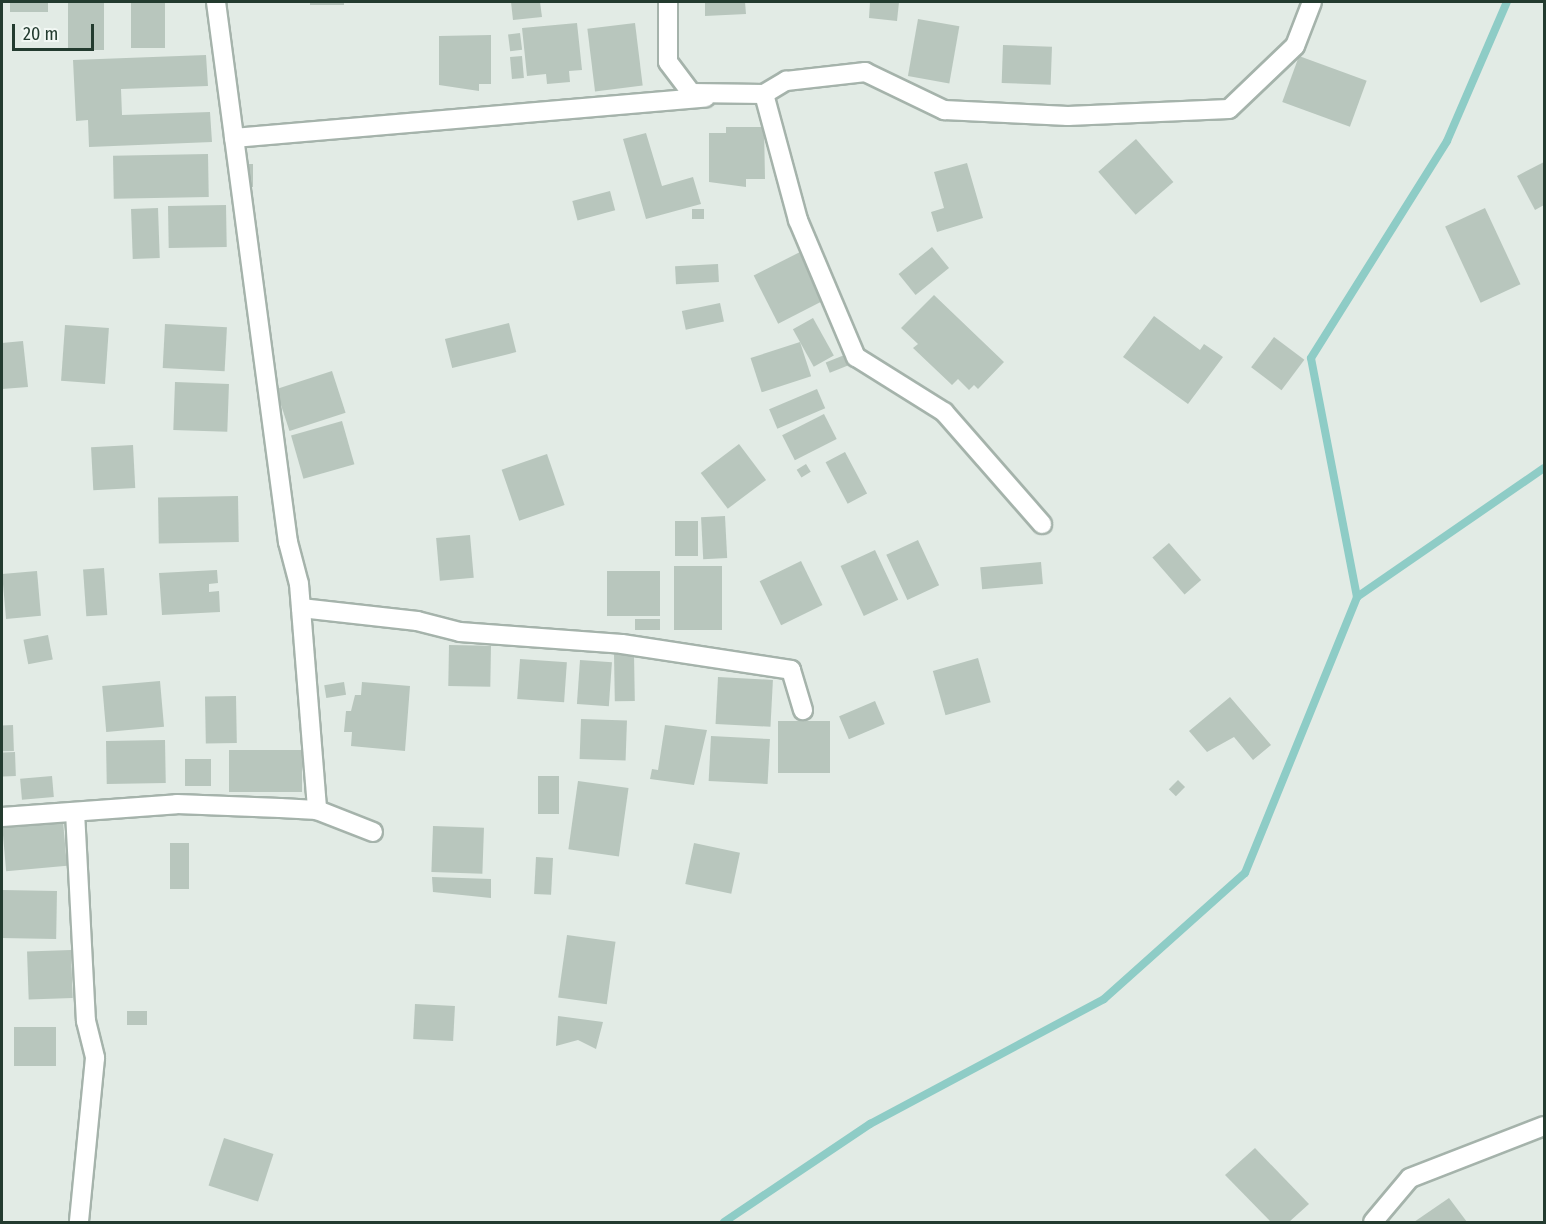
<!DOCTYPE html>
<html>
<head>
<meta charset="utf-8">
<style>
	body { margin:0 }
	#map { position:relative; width:1546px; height:1224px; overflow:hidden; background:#e2ebe5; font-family:"Fira Sans Condensed",sans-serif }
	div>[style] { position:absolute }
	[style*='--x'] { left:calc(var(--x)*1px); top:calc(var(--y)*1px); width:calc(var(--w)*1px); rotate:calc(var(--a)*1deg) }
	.stream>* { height:8px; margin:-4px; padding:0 4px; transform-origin:4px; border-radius:4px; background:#8eccc6 }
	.building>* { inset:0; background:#b8c6bd; transform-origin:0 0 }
	.roads { filter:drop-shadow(2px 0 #a5b3ab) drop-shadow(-2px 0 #a5b3ab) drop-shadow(0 2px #a5b3ab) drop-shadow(0 -2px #a5b3ab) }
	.minor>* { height:18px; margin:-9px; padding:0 9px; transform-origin:9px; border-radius:9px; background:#fff }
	span { translate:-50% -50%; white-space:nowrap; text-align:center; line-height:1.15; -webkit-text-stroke:4.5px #f2f8f4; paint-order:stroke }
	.frame { position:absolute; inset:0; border:3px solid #233b2f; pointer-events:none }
	.scale { position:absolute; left:12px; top:24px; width:82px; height:27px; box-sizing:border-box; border:3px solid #233b2f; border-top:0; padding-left:8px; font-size:18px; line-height:21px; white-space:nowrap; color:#233b2f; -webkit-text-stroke:4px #f2f8f4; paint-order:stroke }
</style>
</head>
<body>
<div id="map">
	<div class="stream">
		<i style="--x:1357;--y:597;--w:243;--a:-100.9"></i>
		<i style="--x:1311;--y:358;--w:256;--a:-57.9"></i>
		<i style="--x:1447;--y:141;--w:151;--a:-66.7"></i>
		<i style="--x:724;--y:1222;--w:176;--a:-33.9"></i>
		<i style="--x:870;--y:1124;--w:265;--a:-28.1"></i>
		<i style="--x:1104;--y:999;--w:189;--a:-41.8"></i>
		<i style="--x:1245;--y:873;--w:298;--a:-67.9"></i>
		<i style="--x:1357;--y:597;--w:227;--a:-34.6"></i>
	</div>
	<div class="building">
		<i style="left:10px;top:2px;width:38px;height:10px"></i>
		<i style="left:68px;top:2px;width:36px;height:48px"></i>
		<i style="left:131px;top:2px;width:34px;height:46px"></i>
		<i style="left:310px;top:2px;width:34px;height:3px"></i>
		<i style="clip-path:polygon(511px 2px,540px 2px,542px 17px,513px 20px)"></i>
		<i style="clip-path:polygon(705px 2px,745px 2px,746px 14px,705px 16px)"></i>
		<i style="clip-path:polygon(870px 2px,899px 2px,897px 21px,869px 18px)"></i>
		<i style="left:918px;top:19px;width:42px;height:58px;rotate:10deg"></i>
		<i style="clip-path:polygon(577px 23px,582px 70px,569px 71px,570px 82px,547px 84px,546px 74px,527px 76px,522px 28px)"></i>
		<i style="left:635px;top:23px;width:63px;height:48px;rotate:83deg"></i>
		<i style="left:520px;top:33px;width:17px;height:12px;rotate:83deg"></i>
		<i style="clip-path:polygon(491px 35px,491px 84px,479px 84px,479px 91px,439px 85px,439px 36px)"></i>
		<i style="left:1003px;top:45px;width:49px;height:38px;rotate:2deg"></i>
		<i style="clip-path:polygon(206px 55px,208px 86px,121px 89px,122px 115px,210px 112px,212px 142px,89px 147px,88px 120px,76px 121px,73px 60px)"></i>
		<i style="left:522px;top:56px;width:22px;height:12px;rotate:85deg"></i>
		<i style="left:1299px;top:56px;width:72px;height:49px;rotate:20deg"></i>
		<i style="clip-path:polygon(726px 127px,764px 127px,765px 179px,746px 179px,746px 187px,709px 182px,709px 133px,726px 133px)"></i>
		<i style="clip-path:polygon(646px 133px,662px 186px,693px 177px,701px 204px,646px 219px,623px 139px)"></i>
		<i style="left:1136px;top:139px;width:57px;height:50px;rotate:49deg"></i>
		<i style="left:208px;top:154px;width:43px;height:95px;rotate:89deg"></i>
		<i style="clip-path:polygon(1544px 162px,1544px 205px,1535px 210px,1517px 176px)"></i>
		<i style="clip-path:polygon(967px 163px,983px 218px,937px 232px,931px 212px,944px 208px,934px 172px)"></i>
		<i style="left:246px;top:164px;width:7px;height:23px"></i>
		<i style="left:610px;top:191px;width:20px;height:39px;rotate:75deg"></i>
		<i style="left:226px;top:205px;width:42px;height:58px;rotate:89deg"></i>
		<i style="left:158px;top:208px;width:50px;height:27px;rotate:88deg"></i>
		<i style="left:1485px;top:208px;width:84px;height:44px;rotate:65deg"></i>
		<i style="left:692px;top:209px;width:12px;height:10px"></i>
		<i style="left:932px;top:247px;width:27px;height:43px;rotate:51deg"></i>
		<i style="left:800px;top:252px;width:54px;height:52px;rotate:63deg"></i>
		<i style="left:718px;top:264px;width:18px;height:43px;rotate:87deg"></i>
		<i style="clip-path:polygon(934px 295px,1004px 362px,978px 389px,974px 385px,969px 390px,958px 379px,952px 385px,913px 348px,918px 344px,901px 328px)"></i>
		<i style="left:720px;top:303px;width:19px;height:39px;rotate:78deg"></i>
		<i style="clip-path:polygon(1154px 316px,1200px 350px,1204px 344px,1223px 357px,1188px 404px,1123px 357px)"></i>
		<i style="left:813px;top:318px;width:43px;height:23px;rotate:61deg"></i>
		<i style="left:509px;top:323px;width:30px;height:66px;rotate:76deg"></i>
		<i style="left:165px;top:324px;width:62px;height:44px;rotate:3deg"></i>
		<i style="left:65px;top:325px;width:44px;height:56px;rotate:4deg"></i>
		<i style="left:1274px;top:337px;width:38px;height:38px;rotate:37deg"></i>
		<i style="clip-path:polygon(23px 341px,28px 387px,2px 389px,2px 343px)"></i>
		<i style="left:800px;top:342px;width:36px;height:52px;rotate:72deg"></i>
		<i style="left:847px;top:354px;width:11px;height:23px;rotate:68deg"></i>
		<i style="left:332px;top:371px;width:44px;height:59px;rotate:72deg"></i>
		<i style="left:175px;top:382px;width:54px;height:48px;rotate:2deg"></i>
		<i style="left:817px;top:389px;width:21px;height:52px;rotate:67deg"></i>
		<i style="left:824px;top:414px;width:28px;height:47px;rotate:63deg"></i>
		<i style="left:342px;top:421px;width:45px;height:53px;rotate:74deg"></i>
		<i style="left:739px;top:444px;width:45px;height:48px;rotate:53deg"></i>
		<i style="left:133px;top:445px;width:43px;height:42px;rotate:87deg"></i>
		<i style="left:845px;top:452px;width:47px;height:22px;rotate:62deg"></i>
		<i style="left:547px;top:454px;width:54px;height:48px;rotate:71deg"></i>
		<i style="left:806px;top:464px;width:9px;height:11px;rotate:58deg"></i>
		<i style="left:238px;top:496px;width:46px;height:80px;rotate:89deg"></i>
		<i style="left:725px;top:516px;width:42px;height:24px;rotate:87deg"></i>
		<i style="left:675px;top:521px;width:23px;height:35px"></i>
		<i style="left:470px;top:535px;width:43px;height:34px;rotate:85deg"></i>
		<i style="left:918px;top:540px;width:50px;height:35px;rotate:65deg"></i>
		<i style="left:1169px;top:543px;width:49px;height:22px;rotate:49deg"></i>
		<i style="left:875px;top:550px;width:55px;height:38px;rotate:65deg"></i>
		<i style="left:801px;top:561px;width:49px;height:46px;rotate:64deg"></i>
		<i style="left:1041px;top:562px;width:22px;height:61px;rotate:85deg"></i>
		<i style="left:674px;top:566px;width:48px;height:64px"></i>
		<i style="left:104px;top:568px;width:47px;height:21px;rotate:86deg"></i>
		<i style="clip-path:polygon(217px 570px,218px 583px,209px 584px,209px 592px,219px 591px,220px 612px,162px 615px,159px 573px)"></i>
		<i style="left:37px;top:571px;width:45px;height:35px;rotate:85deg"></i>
		<i style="left:607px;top:571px;width:53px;height:45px"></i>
		<i style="left:635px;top:619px;width:25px;height:11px"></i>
		<i style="left:48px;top:635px;width:25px;height:25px;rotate:79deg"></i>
		<i style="left:449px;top:645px;width:42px;height:41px;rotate:1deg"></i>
		<i style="left:634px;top:654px;width:47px;height:20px;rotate:89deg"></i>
		<i style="left:978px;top:658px;width:46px;height:47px;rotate:74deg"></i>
		<i style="left:520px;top:659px;width:47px;height:40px;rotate:4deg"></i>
		<i style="left:580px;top:660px;width:32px;height:44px;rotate:4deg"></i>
		<i style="left:718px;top:677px;width:55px;height:47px;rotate:3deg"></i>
		<i style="left:160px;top:681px;width:46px;height:58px;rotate:85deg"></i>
		<i style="left:344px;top:682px;width:13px;height:20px;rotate:81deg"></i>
		<i style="clip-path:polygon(362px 682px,410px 686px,405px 751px,351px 746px,352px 732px,344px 732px,346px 711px,351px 711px,355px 695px,361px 695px)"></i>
		<i style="left:236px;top:696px;width:47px;height:31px;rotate:89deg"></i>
		<i style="clip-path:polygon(1230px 697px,1271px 745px,1253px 760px,1234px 737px,1207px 752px,1189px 731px)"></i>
		<i style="left:875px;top:701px;width:25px;height:39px;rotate:67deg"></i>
		<i style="left:581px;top:719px;width:46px;height:40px;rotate:2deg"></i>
		<i style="left:778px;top:721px;width:52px;height:52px"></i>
		<i style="left:13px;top:725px;width:26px;height:11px;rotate:88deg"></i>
		<i style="clip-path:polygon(665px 725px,707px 730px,694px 785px,650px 779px,652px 769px,658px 770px)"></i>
		<i style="left:711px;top:736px;width:59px;height:45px;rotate:3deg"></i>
		<i style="left:165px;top:740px;width:43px;height:59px;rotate:89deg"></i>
		<i style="left:302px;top:750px;width:42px;height:73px;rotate:90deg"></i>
		<i style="left:15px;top:752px;width:24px;height:13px;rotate:88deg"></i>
		<i style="left:211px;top:759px;width:27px;height:26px;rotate:90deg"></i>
		<i style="left:52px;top:776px;width:21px;height:32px;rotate:85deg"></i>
		<i style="left:538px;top:776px;width:21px;height:38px"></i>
		<i style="left:1178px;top:780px;width:10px;height:13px;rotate:45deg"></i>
		<i style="left:578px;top:781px;width:51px;height:69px;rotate:8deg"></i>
		<i style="left:63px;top:821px;width:45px;height:61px;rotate:85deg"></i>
		<i style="left:433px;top:826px;width:51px;height:46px;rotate:2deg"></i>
		<i style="left:170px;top:843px;width:19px;height:46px"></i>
		<i style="left:694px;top:843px;width:47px;height:42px;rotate:12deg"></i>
		<i style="left:536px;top:857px;width:17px;height:37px;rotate:3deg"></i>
		<i style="clip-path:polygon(432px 877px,491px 879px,491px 898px,433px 892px)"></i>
		<i style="left:2px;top:890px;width:55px;height:48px;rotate:1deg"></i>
		<i style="left:567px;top:935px;width:49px;height:63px;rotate:8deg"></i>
		<i style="left:71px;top:950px;width:48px;height:44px;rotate:88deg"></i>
		<i style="left:415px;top:1004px;width:40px;height:35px;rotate:3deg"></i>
		<i style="left:127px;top:1011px;width:20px;height:14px"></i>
		<i style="clip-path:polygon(558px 1016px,603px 1022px,596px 1049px,578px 1040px,556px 1046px)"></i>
		<i style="left:14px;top:1027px;width:42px;height:39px"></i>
		<i style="left:224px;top:1138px;width:52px;height:50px;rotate:18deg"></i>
		<i style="clip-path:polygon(1255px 1148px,1309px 1204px,1289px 1222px,1271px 1222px,1225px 1175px)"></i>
		<i style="clip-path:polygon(1449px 1198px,1467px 1222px,1414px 1222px)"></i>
	</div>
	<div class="roads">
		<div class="minor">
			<i style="--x:216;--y:2;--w:545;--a:82.41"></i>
			<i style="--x:288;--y:542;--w:43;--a:75.3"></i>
			<i style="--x:299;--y:584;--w:227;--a:85.4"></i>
			<i style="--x:668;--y:2;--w:60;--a:90"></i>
			<i style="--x:668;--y:62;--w:39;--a:53"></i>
			<i style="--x:691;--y:93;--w:73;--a:0.8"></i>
			<i style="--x:764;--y:94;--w:26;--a:-31"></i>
			<i style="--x:786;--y:81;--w:80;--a:-6.5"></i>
			<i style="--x:865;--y:72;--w:88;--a:25.7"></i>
			<i style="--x:944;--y:110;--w:124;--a:2.8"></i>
			<i style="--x:1068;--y:116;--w:161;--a:-2.5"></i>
			<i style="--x:1229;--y:109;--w:91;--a:-43.7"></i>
			<i style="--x:1295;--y:46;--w:47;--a:-68.9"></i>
			<i style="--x:764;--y:94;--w:131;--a:74.9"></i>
			<i style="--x:798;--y:220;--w:149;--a:67.1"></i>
			<i style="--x:856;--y:357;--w:104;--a:32"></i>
			<i style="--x:944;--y:412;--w:149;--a:48.8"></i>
			<i style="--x:234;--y:138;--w:473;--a:-4.9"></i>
			<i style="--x:301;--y:608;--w:117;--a:6.4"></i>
			<i style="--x:417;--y:621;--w:44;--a:14.3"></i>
			<i style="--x:460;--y:632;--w:162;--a:4.2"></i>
			<i style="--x:622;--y:644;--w:171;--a:8.7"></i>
			<i style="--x:791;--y:670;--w:42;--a:73.3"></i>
			<i style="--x:75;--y:812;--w:209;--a:87"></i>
			<i style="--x:86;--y:1021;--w:38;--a:76"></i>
			<i style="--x:95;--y:1058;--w:165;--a:95.6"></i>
			<i style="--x:2;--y:817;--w:175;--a:-4.2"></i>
			<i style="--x:177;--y:804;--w:103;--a:2.2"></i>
			<i style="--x:280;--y:808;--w:37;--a:3"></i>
			<i style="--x:317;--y:810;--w:60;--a:21.4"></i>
			<i style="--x:1373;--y:1222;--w:57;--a:-49.9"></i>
			<i style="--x:1410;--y:1178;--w:144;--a:-21.2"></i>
		</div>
	</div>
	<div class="frame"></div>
	<div class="scale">20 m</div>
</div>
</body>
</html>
